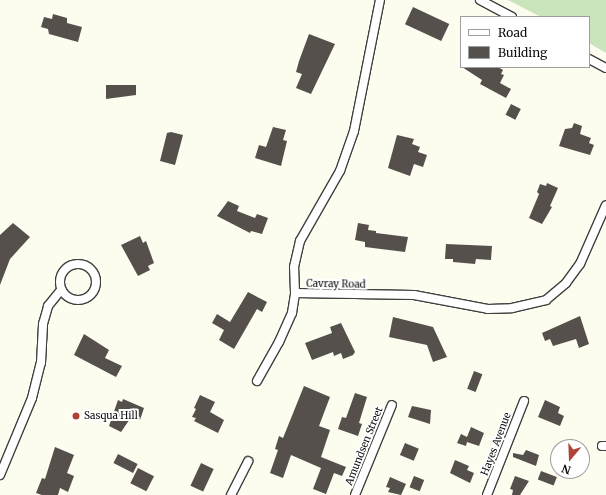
<!DOCTYPE html>
<html>
<head>
<meta charset="utf-8">
<style>
	body { margin:0 }
	#map { position:relative; width:606px; height:495px; overflow:hidden; background:#fdfdef; font-family:Merriweather,serif }
	div>[style] { position:absolute }
	[style*='--x'] { left:calc(var(--x)*1px); top:calc(var(--y)*1px); width:calc(var(--w)*1px); rotate:calc(var(--a)*1deg) }
	.green>* { inset:0; background:#cae4bc }
	.building>* { inset:0; background:#55504b; transform-origin:0 0 }
	.roads { filter:drop-shadow(1px 0 #404040) drop-shadow(-1px 0 #404040) drop-shadow(0 1px #404040) drop-shadow(0 -1px #404040) }
	.street>* { height:8px; margin:-4px; padding:0 4px; transform-origin:4px; border-radius:4px; background:#fff }
	.street>.ring { margin:-4px; padding:0; box-sizing:content-box; background:none; border:8px solid #fff; border-radius:50% }
	.dots>* { width:11px; height:11px; translate:-50% -50%; box-sizing:border-box; border:2px solid #fff; border-radius:50% }
	span { translate:-50% -50%; white-space:nowrap; text-align:center; line-height:1.15; -webkit-text-stroke:4px #fff; paint-order:stroke }
	.street-label { font-size:10px; color:#0d0d0d }
	.poi-label { font-size:10px; color:#0d0d0d }
	.left { translate:0 -50%; text-align:left }
	.legend { position:absolute; left:460px; top:16px; width:130px; height:52px; box-sizing:border-box; background:#fff; border:1px solid #9e9e9e; margin:0; padding:5px 7px; list-style:none; font-size:12px; color:#0d0d0d }
	.legend li { display:flex; align-items:center; gap:8px; height:20px }
	.legend b { width:20px; border:1px solid #9e9e9e }
	.north { position:absolute; left:550px; top:439px; width:40px; height:40px; box-sizing:border-box; background:#fff; border:1px solid #9e9e9e; border-radius:50%; rotate:199deg; font-size:11px; font-weight:700; line-height:16px; text-align:center; color:#0d0d0d }
	.north::after { content:''; display:block; margin:auto; width:14px; height:18px; background:#ae4435; clip-path:polygon(50% 0,100% 100%,50% 72%,0 100%) }
</style>
</head>
<body>
<div id="map">
	<div class="green">
		<i style="clip-path:polygon(508px 0,606px 0,606px 53px,589px 43px,589px 17px,541px 17px)"></i>
	</div>
	<div class="building">
		<i style="left:413px;top:7px;width:40px;height:19px;rotate:25deg"></i>
		<i style="clip-path:polygon(53px 14px,67px 18px,67px 23px,82px 27px,78px 42px,49px 34px,48px 29px,41px 27px,44px 17px,52px 19px)"></i>
		<i style="clip-path:polygon(309px 34px,335px 44px,311px 94px,296px 88px,302px 74px,296px 72px,299px 61px)"></i>
		<i style="clip-path:polygon(462px 67px,498px 67px,503px 70px,501px 74px,504px 75px,500px 83px,511px 89px,506px 98px,480px 84px,482px 80px)"></i>
		<i style="clip-path:polygon(106px 85px,136px 85px,136px 95px,106px 99px)"></i>
		<i style="left:511px;top:104px;width:11px;height:12px;rotate:27deg"></i>
		<i style="clip-path:polygon(574px 123px,582px 126px,580px 134px,591px 138px,589px 143px,594px 145px,590px 155px,559px 146px,565px 129px,572px 128px)"></i>
		<i style="clip-path:polygon(273px 127px,286px 130px,283px 140px,287px 141px,281px 166px,255px 158px,259px 145px,266px 147px)"></i>
		<i style="clip-path:polygon(171px 132px,183px 135px,175px 165px,160px 161px,167px 133px)"></i>
		<i style="clip-path:polygon(397px 135px,414px 139px,412px 144px,420px 147px,418px 152px,427px 155px,423px 167px,414px 164px,410px 176px,388px 168px)"></i>
		<i style="clip-path:polygon(547px 183px,558px 188px,550px 206px,552px 207px,542px 224px,529px 218px,539px 194px,537px 192px,540px 184px,546px 186px)"></i>
		<i style="clip-path:polygon(228px 201px,239px 206px,237px 211px,255px 218px,257px 214px,268px 218px,262px 234px,251px 231px,250px 233px,217px 216px)"></i>
		<i style="clip-path:polygon(13px 223px,30px 237px,10px 259px,0 285px,0 235px)"></i>
		<i style="clip-path:polygon(358px 223px,369px 225px,368px 230px,376px 231px,376px 233px,408px 237px,405px 252px,365px 247px,365px 242px,355px 240px)"></i>
		<i style="clip-path:polygon(140px 236px,143px 243px,146px 241px,154px 263px,148px 266px,150px 270px,138px 276px,121px 245px)"></i>
		<i style="clip-path:polygon(446px 244px,492px 246px,491px 260px,476px 259px,475px 264px,453px 262px,453px 259px,445px 259px)"></i>
		<i style="clip-path:polygon(248px 292px,267px 302px,262px 312px,257px 309px,234px 349px,219px 340px,224px 330px,212px 323px,217px 314px,230px 322px)"></i>
		<i style="clip-path:polygon(580px 316px,589px 344px,579px 348px,576px 339px,553px 346px,550px 339px,545px 341px,542px 333px)"></i>
		<i style="clip-path:polygon(393px 317px,433px 327px,447px 357px,433px 362px,427px 345px,389px 337px)"></i>
		<i style="clip-path:polygon(341px 323px,355px 352px,353px 355px,343px 359px,341px 353px,334px 356px,333px 352px,312px 360px,305px 343px,332px 333px,330px 327px)"></i>
		<i style="clip-path:polygon(84px 334px,109px 350px,105px 358px,122px 366px,116px 377px,74px 355px)"></i>
		<i style="left:474px;top:371px;width:9px;height:19px;rotate:21deg"></i>
		<i style="clip-path:polygon(304px 386px,330px 397px,319px 426px,330px 430px,321px 457px,346px 467px,342px 476px,334px 473px,326px 494px,313px 489px,321px 468px,291px 455px,283px 478px,270px 473px,278px 450px,275px 449px,279px 436px,283px 438px)"></i>
		<i style="clip-path:polygon(355px 393px,367px 397px,359px 423px,362px 424px,358px 436px,338px 429px,342px 417px,346px 418px)"></i>
		<i style="clip-path:polygon(200px 395px,215px 402px,210px 412px,224px 420px,218px 433px,194px 421px,196px 418px,192px 417px,196px 409px,194px 408px)"></i>
		<i style="clip-path:polygon(123px 399px,144px 408px,140px 420px,132px 416px,121px 432px,109px 426px,118px 400px,122px 402px)"></i>
		<i style="clip-path:polygon(545px 400px,560px 407px,558px 413px,564px 416px,560px 426px,538px 417px)"></i>
		<i style="clip-path:polygon(412px 406px,431px 410px,430px 424px,408px 417px)"></i>
		<i style="clip-path:polygon(471px 427px,484px 433px,479px 446px,467px 442px,466px 446px,457px 443px,461px 434px,467px 437px)"></i>
		<i style="left:405px;top:443px;width:15px;height:13px;rotate:23deg"></i>
		<i style="clip-path:polygon(55px 447px,74px 455px,67px 473px,74px 476px,68px 492px,60px 488px,58px 495px,42px 495px,36px 493px,42px 478px,45px 479px)"></i>
		<i style="clip-path:polygon(526px 450px,539px 455px,536px 466px,513px 457px,513px 453px,523px 455px)"></i>
		<i style="left:118px;top:454px;width:22px;height:10px;rotate:27deg"></i>
		<i style="clip-path:polygon(455px 460px,469px 466px,467px 470px,474px 473px,470px 483px,450px 473px)"></i>
		<i style="left:201px;top:463px;width:14px;height:25px;rotate:25deg"></i>
		<i style="left:138px;top:468px;width:18px;height:17px;rotate:27deg"></i>
		<i style="left:541px;top:471px;width:17px;height:9px;rotate:21deg"></i>
		<i style="left:414px;top:476px;width:11px;height:12px;rotate:22deg"></i>
		<i style="clip-path:polygon(515px 476px,529px 481px,520px 495px,512px 495px,513px 490px,510px 489px)"></i>
		<i style="clip-path:polygon(390px 477px,406px 484px,401px 495px,388px 492px,390px 488px,386px 487px)"></i>
	</div>
	<div class="roads">
		<div class="street">
			<i style="--x:480;--y:0;--w:36;--a:28"></i>
			<i style="--x:589;--y:59;--w:19;--a:28"></i>
			<i class="ring" style="left:60px;top:264px;width:28px;height:28px"></i>
			<i style="--x:295;--y:293;--w:119;--a:1"></i>
			<i style="--x:414;--y:295;--w:75;--a:10.7"></i>
			<i style="--x:488;--y:309;--w:24;--a:-2"></i>
			<i style="--x:512;--y:308;--w:35;--a:-13"></i>
			<i style="--x:546;--y:300;--w:26;--a:-40"></i>
			<i style="--x:566;--y:283;--w:24;--a:-54"></i>
			<i style="--x:580;--y:264;--w:64;--a:-66.2"></i>
			<i style="--x:257;--y:381;--w:45;--a:-60.6"></i>
			<i style="--x:279;--y:342;--w:32;--a:-66"></i>
			<i style="--x:292;--y:313;--w:20;--a:-81"></i>
			<i style="--x:295;--y:293;--w:26;--a:-92"></i>
			<i style="--x:294;--y:267;--w:27;--a:-77"></i>
			<i style="--x:300;--y:241;--w:81;--a:-60.3"></i>
			<i style="--x:340;--y:171;--w:42;--a:-70.7"></i>
			<i style="--x:354;--y:131;--w:134;--a:-78.8"></i>
			<i style="--x:602;--y:446;--w:4;--a:0"></i>
			<i style="--x:0;--y:475;--w:83;--a:-67.4"></i>
			<i style="--x:32;--y:398;--w:36;--a:-76"></i>
			<i style="--x:41;--y:363;--w:39;--a:-87"></i>
			<i style="--x:43;--y:324;--w:19;--a:-74"></i>
			<i style="--x:48;--y:306;--w:21;--a:-51"></i>
			<i style="--x:231;--y:495;--w:38;--a:-63"></i>
			<i style="--x:355;--y:495;--w:97;--a:-67.7"></i>
			<i style="--x:487;--y:495;--w:101;--a:-68.5"></i>
		</div>
	</div>
	<div class="dots">
		<i style="left:76px;top:416px;background:#ae4435"></i>
	</div>
	<div class="street-label">
		<span style="left:336px;top:284px;rotate:1deg">Cavray Road</span>
		<span style="left:496px;top:444px;rotate:-69deg">Hayes Avenue</span>
		<span style="left:364px;top:446px;rotate:-68deg">Amundsen Street</span>
	</div>
	<div class="poi-label">
		<span class="left" style="left:84px;top:416px">Sasqua Hill</span>
	</div>
	<ul class="legend">
	<li><b style="height:5px;background:#fff"></b>Road</li>
	<li><b style="height:11px;background:#55504b"></b>Building</li>
	</ul>
	<div class="north">N</div>
</div>
</body>
</html>
